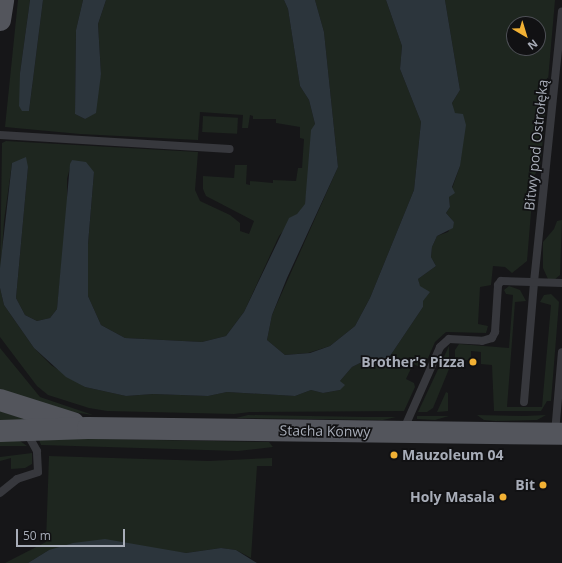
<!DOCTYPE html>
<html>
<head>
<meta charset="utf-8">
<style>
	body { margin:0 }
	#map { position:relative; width:562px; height:563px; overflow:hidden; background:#161618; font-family:"Open Sans",sans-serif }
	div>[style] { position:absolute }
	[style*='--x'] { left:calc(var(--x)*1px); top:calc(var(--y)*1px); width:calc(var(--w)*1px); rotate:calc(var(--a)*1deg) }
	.green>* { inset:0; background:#1e261f; transform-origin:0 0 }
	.water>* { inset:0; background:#2c353c }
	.service>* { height:8px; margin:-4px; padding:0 4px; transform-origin:4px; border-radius:4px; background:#37383d }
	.primary>* { height:22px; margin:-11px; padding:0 11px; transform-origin:11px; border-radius:11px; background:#53555c }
	.dots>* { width:11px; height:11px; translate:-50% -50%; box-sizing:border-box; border:2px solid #111113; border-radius:50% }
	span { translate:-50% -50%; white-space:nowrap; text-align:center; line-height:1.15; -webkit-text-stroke:3.5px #111113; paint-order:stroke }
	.street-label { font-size:14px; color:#a8adb8 }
	.poi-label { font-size:14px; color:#a8adb8; font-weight:700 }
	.right { translate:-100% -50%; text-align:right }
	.left { translate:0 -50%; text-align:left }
	.north { position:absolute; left:506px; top:16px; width:40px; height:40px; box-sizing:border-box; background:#111113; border:1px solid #4d4f55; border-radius:50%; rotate:142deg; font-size:11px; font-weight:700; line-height:16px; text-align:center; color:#a8adb8 }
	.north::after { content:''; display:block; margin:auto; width:14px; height:18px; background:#f2b134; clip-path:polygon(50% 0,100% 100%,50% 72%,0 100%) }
	.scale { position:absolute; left:16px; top:529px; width:109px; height:18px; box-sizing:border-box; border:2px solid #a8adb8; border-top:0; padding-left:5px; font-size:12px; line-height:14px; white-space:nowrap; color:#a8adb8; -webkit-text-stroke:3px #111113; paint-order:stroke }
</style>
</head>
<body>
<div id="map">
	<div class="green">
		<i style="clip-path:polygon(18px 0,30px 0,20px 73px,29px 111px,43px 0,83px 0,76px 30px,75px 114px,85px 119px,101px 74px,98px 24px,106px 0,284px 0,288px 9px,300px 86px,309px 100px,315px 124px,305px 205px,279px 236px,244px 312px,226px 336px,202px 342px,125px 338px,101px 325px,88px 296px,88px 244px,94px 172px,72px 160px,67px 179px,67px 214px,57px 309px,50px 318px,37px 321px,25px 315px,16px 298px,28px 167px,12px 163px,4px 221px,0 281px,2px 143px,6px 141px,198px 152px,195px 190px,200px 201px,230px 215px,240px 223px,240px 231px,249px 234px,254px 221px,206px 196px,203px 189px,203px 176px,234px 178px,235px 165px,247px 165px,246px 184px,250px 185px,250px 181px,273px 183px,273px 180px,296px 181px,298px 168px,302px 168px,304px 139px,300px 138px,300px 127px,276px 123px,276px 119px,253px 119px,253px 116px,250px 115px,248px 128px,242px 128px,243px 115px,200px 112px,198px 140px,80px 134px,5px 127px)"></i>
		<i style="clip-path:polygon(315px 0,386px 0,402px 46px,400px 69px,421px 122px,414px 190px,370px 298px,355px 326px,330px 346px,308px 353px,285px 355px,267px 340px,272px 315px,338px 167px,324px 32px)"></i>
		<i style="clip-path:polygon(evenodd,445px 0,555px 0,542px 149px,540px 166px,534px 176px,527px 261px,512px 273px,505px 267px,493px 266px,491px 285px,480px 287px,478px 324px,488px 326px,486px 333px,446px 332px,435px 342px,425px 365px,420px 367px,413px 364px,406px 379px,414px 383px,415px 387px,404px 411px,250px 412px,234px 414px,107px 411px,89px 408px,48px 395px,37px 386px,0 337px,0 288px,4px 305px,34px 348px,51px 365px,85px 387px,126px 396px,153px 394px,208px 396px,227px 392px,295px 396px,311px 390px,323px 393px,340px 390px,340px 381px,352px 367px,360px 363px,382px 365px,386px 362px,423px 307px,418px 279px,436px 266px,431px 257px,432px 247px,437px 236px,448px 232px,454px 222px,446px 213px,450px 207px,449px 197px,460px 166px,452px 103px,460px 90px,445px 0,514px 24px,538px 24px,538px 48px,514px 48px,514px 24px)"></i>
		<i style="left:203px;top:116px;width:35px;height:16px;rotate:3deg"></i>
		<i style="clip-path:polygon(562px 220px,560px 275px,554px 280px,548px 279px,543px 268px,543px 242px,554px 229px,557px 221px)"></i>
		<i style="clip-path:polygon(509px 286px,520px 290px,526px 301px,515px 302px,507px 407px,542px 407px,551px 305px,540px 302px,544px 295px,551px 294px,559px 302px,551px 401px,547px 401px,541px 411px,494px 411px,492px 365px,481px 364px,481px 352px,471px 351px,471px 360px,455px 360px,455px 350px,459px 344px,509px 348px,513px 295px,506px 294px,504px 290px)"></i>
		<i style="clip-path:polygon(449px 346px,449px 369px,433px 408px,427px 412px,418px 412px)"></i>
		<i style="clip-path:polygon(0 348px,40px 397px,93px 415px,58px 410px,0 392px)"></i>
		<i style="clip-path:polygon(446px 392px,448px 393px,448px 411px,437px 412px)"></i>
		<i style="clip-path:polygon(0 411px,35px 422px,0 422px)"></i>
		<i style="clip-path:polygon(248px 415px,367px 417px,396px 417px,383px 420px,236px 418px)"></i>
		<i style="clip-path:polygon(477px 415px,525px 416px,546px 415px,537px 420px,495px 421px,484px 420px)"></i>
		<i style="clip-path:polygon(449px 416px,435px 420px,417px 419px,417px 416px)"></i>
		<i style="clip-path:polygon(0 438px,16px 438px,27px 446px,0 446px)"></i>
		<i style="clip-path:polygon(42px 438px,269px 442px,273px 447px,238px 451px,41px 445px,39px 440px)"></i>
		<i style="clip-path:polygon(32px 453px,32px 464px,25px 468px,11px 469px,11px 458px,0 461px,0 457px)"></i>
		<i style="clip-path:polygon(49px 456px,209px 461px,272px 458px,272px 466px,257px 466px,251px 558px,236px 550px,221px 548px,186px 553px,156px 550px,49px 550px,28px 563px,5px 563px,46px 542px)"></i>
	</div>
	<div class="water">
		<i style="clip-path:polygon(30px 0,43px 0,29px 111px,22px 111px,19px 106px,20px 73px)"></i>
		<i style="clip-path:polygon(83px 0,106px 0,98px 24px,101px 74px,96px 113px,85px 119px,75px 114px,76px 30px)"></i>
		<i style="clip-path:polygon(284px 0,315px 0,324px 32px,338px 167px,287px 278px,272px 315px,267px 340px,285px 355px,310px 353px,330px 346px,355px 326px,370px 298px,414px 190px,421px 122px,400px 69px,402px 46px,386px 0,445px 0,460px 90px,452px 103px,455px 113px,463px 114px,466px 125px,460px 166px,452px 187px,455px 193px,449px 197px,450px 207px,446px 213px,454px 222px,453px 228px,437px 236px,432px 247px,431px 257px,436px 266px,418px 279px,420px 286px,430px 292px,423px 301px,423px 307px,386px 362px,382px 365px,360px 363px,352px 367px,340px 381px,345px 385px,340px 390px,323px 393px,311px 390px,295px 396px,227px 392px,208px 396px,153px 394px,126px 396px,85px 387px,66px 377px,34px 348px,4px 305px,0 288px,0 268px,12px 163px,26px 157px,28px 167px,16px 298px,25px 315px,37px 321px,50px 318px,57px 309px,70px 164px,72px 160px,86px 162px,94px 172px,88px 244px,88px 296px,101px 325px,125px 338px,202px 342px,226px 336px,244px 312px,289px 218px,297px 214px,305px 204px,311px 130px,315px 124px,309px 100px,300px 86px,288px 9px)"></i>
		<i style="clip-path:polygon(105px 539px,186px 553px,221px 548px,236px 550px,257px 563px,28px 563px,49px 550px,73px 543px)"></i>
	</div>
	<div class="service">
		<i style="--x:0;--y:135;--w:230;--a:3.5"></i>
		<i style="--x:524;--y:402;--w:120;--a:-85.2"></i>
		<i style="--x:534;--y:282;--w:272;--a:-84.1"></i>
		<i style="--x:403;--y:431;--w:92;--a:-66.2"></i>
		<i style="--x:440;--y:347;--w:12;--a:-42"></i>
		<i style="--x:449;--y:339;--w:33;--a:3"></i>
		<i style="--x:482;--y:341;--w:10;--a:-17"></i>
		<i style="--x:492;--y:338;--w:7;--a:-63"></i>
		<i style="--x:495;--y:332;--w:47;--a:-86.3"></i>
		<i style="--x:498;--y:285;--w:5;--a:-53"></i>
		<i style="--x:501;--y:281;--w:61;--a:1.9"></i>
		<i style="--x:555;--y:433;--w:81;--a:-85.1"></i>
		<i style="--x:0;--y:493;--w:22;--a:-39"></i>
		<i style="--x:17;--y:479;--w:22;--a:-18"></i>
		<i style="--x:38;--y:472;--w:21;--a:-93"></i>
		<i style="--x:37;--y:451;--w:21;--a:-119"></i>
	</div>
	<div class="primary">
		<i style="--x:0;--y:20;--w:20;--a:-81"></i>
		<i style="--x:0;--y:400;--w:77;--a:17.5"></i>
		<i style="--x:0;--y:431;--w:88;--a:-2"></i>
		<i style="--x:88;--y:428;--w:474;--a:0.7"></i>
	</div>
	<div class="dots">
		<i style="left:473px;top:362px;background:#f2b134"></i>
		<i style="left:394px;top:455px;background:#f2b134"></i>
		<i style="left:543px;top:485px;background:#f2b134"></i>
		<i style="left:503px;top:497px;background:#f2b134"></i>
	</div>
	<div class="street-label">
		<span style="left:536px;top:145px;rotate:-84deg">Bitwy pod Ostrołęką</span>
		<span style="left:325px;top:431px;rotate:1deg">Stacha Konwy</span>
	</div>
	<div class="poi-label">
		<span class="right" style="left:465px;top:362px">Brother's Pizza</span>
		<span class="left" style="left:402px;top:455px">Mauzoleum 04</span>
		<span class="right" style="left:535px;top:485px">Bit</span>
		<span class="right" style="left:495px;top:497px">Holy Masala</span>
	</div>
	<div class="north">N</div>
	<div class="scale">50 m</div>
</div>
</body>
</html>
